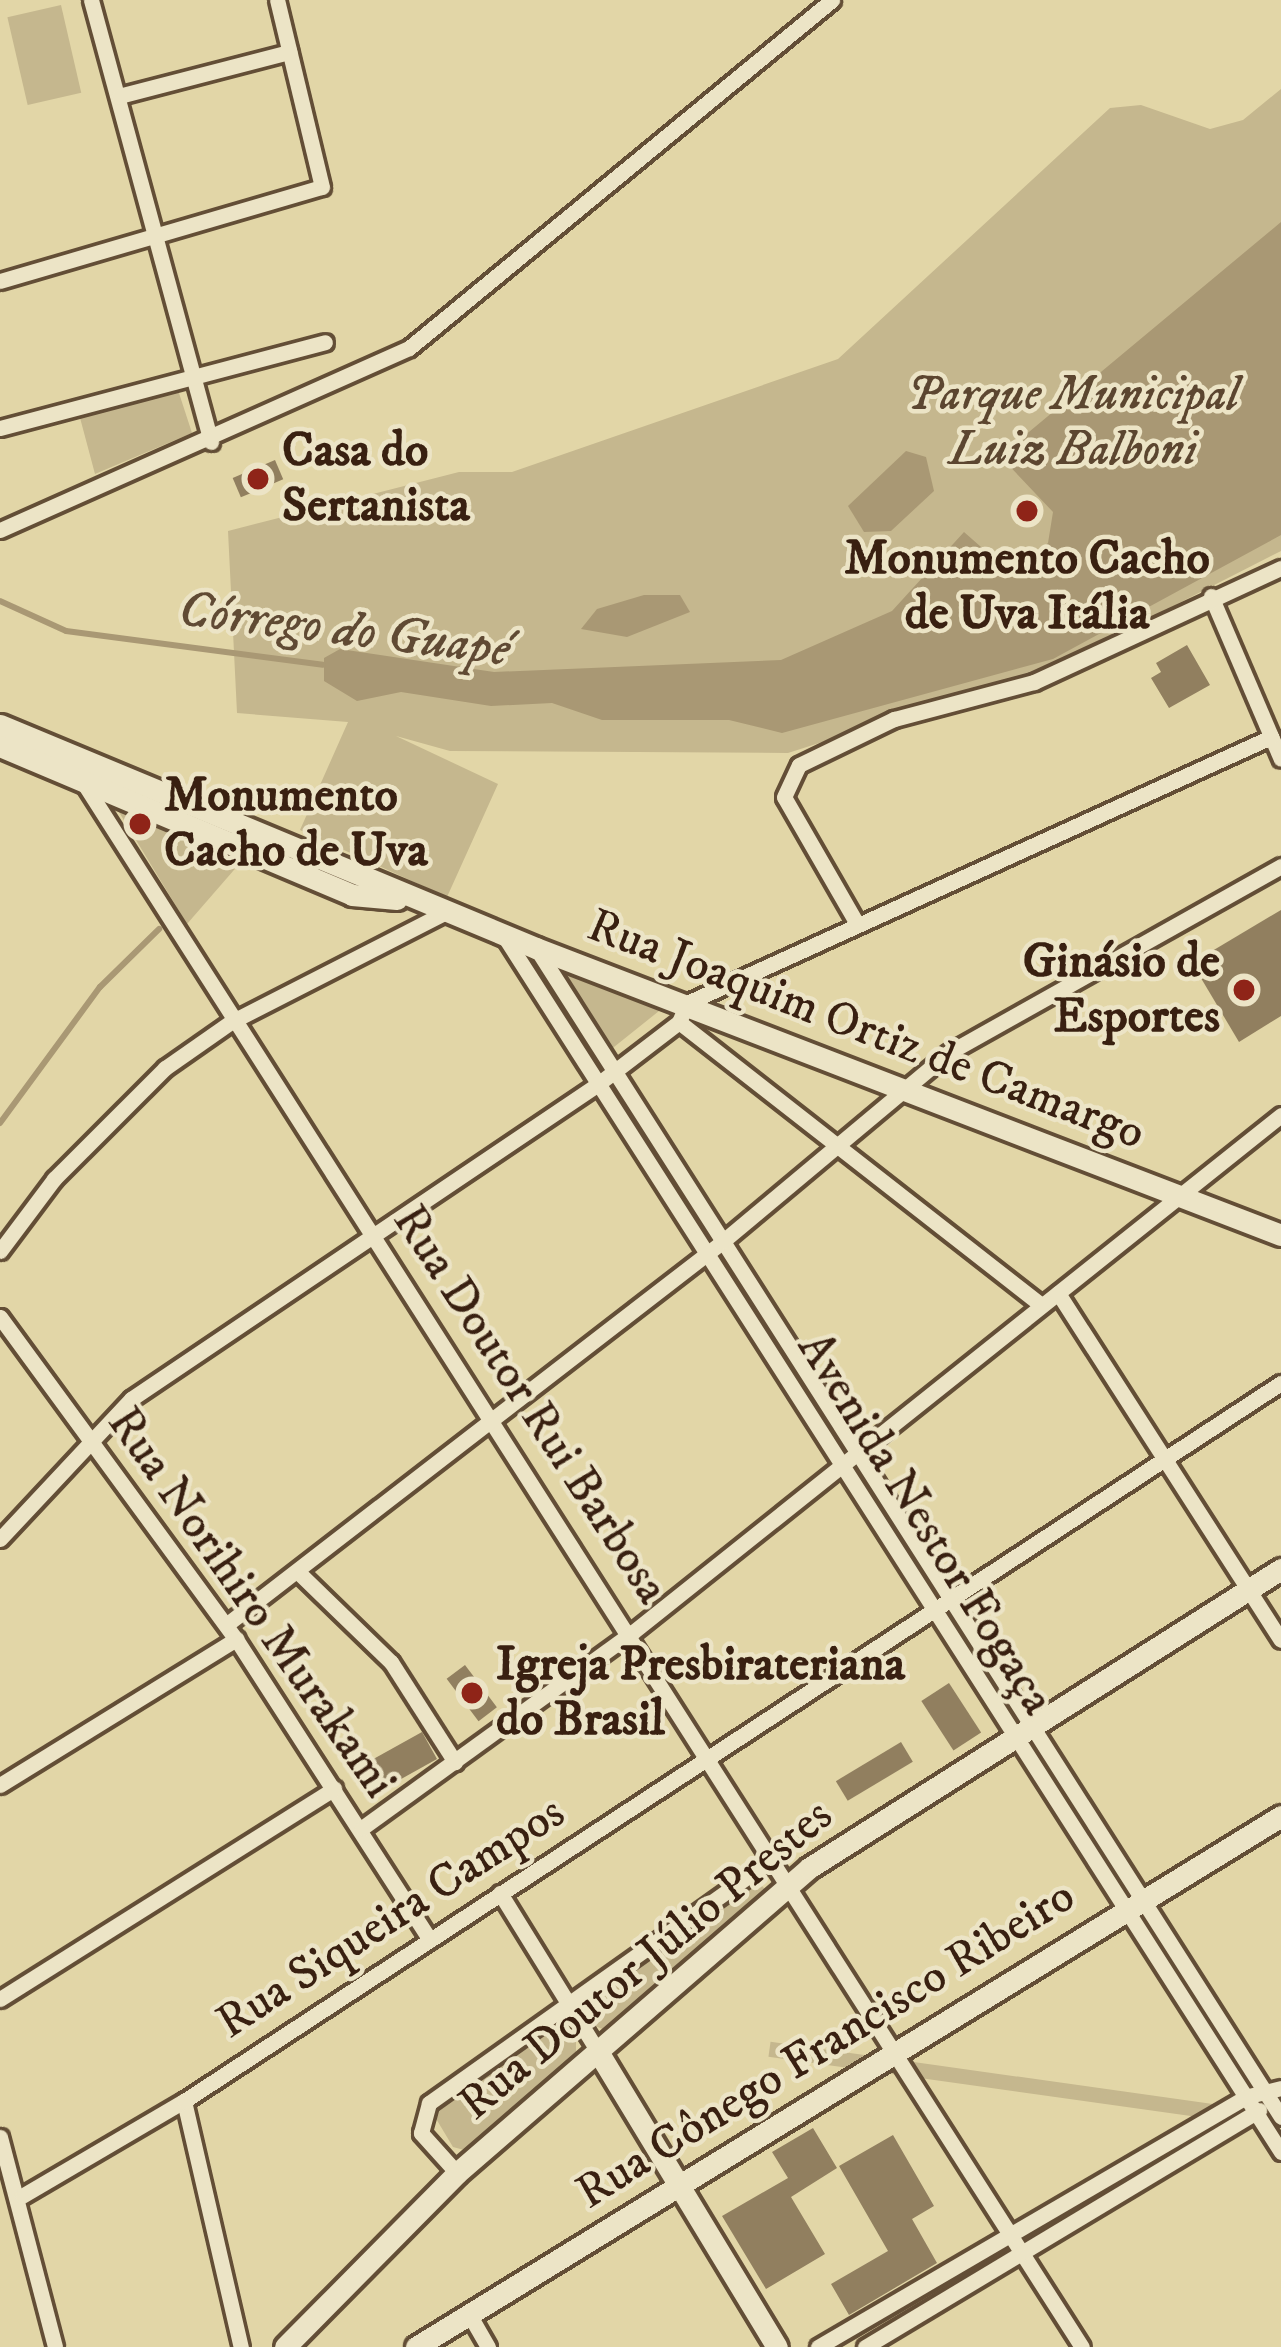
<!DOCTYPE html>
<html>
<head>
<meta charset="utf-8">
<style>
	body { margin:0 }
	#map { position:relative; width:1281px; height:2347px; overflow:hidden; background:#e2d6a7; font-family:"IM FELL DW Pica",serif }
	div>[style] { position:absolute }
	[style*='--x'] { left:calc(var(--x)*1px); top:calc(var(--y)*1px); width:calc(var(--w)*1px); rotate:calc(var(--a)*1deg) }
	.green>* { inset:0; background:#c5b78e; transform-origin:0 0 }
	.water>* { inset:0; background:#a99874 }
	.stream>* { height:6px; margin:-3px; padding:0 3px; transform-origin:3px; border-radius:3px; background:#a99874 }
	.building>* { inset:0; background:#917f5f; transform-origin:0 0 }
	.roads { filter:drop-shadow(3px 0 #634e36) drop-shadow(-3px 0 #634e36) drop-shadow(0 3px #634e36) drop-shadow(0 -3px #634e36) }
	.street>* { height:15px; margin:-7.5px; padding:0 7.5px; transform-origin:7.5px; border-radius:7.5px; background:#ece4c6 }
	.secondary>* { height:21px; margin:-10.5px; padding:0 10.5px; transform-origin:10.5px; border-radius:10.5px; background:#ece4c6 }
	.dots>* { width:33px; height:33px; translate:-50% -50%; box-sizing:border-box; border:6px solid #ece4c6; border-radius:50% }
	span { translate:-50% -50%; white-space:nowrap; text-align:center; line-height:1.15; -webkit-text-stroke:9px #ece4c6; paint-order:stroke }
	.park-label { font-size:48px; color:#5c4630; font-style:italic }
	.poi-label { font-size:48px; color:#392011; font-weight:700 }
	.left { translate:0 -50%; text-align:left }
	.right { translate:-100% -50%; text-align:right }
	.street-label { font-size:48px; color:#392011 }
	.water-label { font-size:51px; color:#604a34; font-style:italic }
</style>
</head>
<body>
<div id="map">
	<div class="green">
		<i style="left:61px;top:5px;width:90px;height:55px;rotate:77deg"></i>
		<i style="clip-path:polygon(1281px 89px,1281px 551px,1050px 669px,788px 753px,450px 751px,396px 736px,498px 784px,447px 897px,300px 830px,348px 722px,237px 713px,228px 531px,459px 472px,512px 472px,838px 359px,1110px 108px,1141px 105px,1210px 129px,1243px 120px)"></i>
		<i style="clip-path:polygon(178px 390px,192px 433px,95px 474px,79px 414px)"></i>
		<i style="clip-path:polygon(111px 799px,247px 855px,187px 924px)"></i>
		<i style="clip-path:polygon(561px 969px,664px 1007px,609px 1051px)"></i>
		<i style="clip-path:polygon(759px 1883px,766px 1890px,749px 1907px,607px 2031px,593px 2025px,586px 2003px)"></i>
		<i style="clip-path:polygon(559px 2022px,576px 2035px,576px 2057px,468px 2151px,453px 2147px,432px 2112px)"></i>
		<i style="left:1234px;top:2107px;width:15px;height:468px;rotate:98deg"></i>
	</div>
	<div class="water">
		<i style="clip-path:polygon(1281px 222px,1281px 535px,1053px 659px,782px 733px,729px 720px,602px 720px,552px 703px,491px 706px,401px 692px,357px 701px,324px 681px,324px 658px,340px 649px,494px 672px,781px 660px,892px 611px,964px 532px,997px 561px,1027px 562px,1048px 543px,1053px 512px,1000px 456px)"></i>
		<i style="clip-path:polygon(906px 451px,926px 457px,934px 491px,891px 531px,864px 532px,848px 506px)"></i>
		<i style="clip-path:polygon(644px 595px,680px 595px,690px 612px,627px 637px,581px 629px,597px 609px)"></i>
	</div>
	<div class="stream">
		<i style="--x:0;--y:601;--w:72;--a:24.4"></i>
		<i style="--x:66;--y:631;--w:259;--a:7.5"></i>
		<i style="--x:0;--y:1123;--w:169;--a:-53.7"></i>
		<i style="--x:100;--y:987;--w:83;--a:-44.5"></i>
	</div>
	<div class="building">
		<i style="left:275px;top:460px;width:21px;height:46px;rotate:67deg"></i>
		<i style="clip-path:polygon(1187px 645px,1210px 685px,1169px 708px,1151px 678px,1161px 672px,1156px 663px)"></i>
		<i style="clip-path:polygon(1281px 910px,1281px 1016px,1239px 1042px,1192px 963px)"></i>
		<i style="left:465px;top:1665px;width:53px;height:23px;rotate:53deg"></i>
		<i style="left:949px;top:1683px;width:59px;height:33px;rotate:57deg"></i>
		<i style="left:422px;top:1732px;width:31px;height:72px;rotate:61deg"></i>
		<i style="left:901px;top:1742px;width:23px;height:76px;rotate:59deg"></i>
		<i style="clip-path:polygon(813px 2128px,837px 2168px,791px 2197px,825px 2254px,766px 2289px,722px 2216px,788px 2178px,772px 2152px)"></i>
		<i style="clip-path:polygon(893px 2135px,934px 2206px,912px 2219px,937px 2263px,849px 2315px,831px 2284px,888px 2251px,839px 2166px)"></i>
	</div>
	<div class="roads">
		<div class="street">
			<i style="--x:91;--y:0;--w:458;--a:74.8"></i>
			<i style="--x:119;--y:96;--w:176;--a:-14.5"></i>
			<i style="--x:0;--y:281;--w:335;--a:-16.3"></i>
			<i style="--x:322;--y:187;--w:192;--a:-103.5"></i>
			<i style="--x:0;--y:428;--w:336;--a:-14.8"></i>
			<i style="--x:0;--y:530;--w:448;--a:-24"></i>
			<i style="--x:409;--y:348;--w:548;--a:-39.44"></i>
			<i style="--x:1211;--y:596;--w:177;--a:66.8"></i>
			<i style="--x:81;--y:779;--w:1860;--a:57.45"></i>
			<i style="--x:856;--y:922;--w:144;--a:-119.9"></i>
			<i style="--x:784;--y:797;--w:35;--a:-65"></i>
			<i style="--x:799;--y:765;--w:106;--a:-25.8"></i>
			<i style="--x:894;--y:719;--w:145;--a:-14.8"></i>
			<i style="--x:1034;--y:682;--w:272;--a:-24.8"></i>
			<i style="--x:504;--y:936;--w:1443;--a:57.42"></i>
			<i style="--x:536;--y:948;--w:1386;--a:57.49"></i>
			<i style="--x:679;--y:1022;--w:458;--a:38"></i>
			<i style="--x:0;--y:1251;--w:90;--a:-53.1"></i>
			<i style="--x:54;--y:1179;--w:157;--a:-45"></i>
			<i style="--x:165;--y:1068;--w:80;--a:-34.9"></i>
			<i style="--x:231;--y:1022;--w:242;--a:-27.1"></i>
			<i style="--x:1058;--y:1293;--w:412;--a:57.3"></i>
			<i style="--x:0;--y:1317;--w:399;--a:53.8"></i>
			<i style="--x:236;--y:1639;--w:358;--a:57.2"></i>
			<i style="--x:0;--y:1539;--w:192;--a:-46.9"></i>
			<i style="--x:131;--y:1399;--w:563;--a:-34"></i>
			<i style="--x:598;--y:1084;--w:102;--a:-37.4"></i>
			<i style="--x:679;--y:1022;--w:21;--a:-67"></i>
			<i style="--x:687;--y:1003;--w:642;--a:-24.49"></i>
			<i style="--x:299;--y:1573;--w:128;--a:44.1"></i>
			<i style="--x:391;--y:1662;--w:119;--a:57.4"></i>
			<i style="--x:226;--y:1625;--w:627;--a:-37.67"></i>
			<i style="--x:722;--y:1242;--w:295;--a:-39.9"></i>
			<i style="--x:948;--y:1053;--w:382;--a:-29.3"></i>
			<i style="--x:0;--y:1785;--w:278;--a:-31.7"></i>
			<i style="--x:362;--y:1828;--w:334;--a:-35.9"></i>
			<i style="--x:633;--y:1632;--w:829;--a:-38.58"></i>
			<i style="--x:500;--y:1893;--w:190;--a:58.3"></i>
			<i style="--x:0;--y:1999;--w:395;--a:-32.2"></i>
			<i style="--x:184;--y:2101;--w:253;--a:77"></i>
			<i style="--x:0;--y:2137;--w:217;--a:75.3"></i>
			<i style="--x:457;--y:2173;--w:54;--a:-132"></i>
			<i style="--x:421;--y:2133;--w:31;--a:-75"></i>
			<i style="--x:429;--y:2103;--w:426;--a:-35.4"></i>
			<i style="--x:22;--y:2196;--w:188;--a:-30.4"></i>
			<i style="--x:184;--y:2101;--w:1311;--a:-33.21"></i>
			<i style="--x:469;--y:2314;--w:38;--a:60"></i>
			<i style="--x:818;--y:2347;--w:495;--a:-30.3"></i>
			<i style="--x:1245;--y:2097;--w:37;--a:-14"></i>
			<i style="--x:865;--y:2347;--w:460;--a:-31"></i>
		</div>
		<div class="secondary">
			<i style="--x:0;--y:725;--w:581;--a:22.59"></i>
			<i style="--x:536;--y:948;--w:798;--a:21.07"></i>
			<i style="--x:0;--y:746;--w:382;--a:22.9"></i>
			<i style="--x:352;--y:895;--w:45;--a:5.1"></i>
			<i style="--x:600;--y:2055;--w:341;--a:58.8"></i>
			<i style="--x:285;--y:2347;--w:245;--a:-45.3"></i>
			<i style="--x:457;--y:2173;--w:466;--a:-40.9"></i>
			<i style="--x:809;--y:1868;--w:559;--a:-32.35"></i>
			<i style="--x:416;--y:2347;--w:1015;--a:-31.54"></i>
		</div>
	</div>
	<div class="dots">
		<i style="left:258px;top:479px;background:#8f2418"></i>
		<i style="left:1027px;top:511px;background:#8f2418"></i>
		<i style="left:140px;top:824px;background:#8f2418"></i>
		<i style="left:1244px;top:990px;background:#8f2418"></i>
		<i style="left:472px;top:1693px;background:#8f2418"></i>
	</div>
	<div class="park-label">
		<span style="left:1073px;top:423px">Parque Municipal<br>Luiz Balboni</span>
	</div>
	<div class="poi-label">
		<span class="left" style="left:282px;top:479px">Casa do<br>Sertanista</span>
		<span style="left:1027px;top:587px">Monumento Cacho<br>de Uva Itália</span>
		<span class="left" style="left:164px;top:824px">Monumento<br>Cacho de Uva</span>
		<span class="right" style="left:1220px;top:990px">Ginásio de<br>Esportes</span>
		<span class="left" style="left:496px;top:1693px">Igreja Presbirateriana<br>do Brasil</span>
	</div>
	<div class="street-label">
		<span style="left:866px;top:1030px;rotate:21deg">Rua Joaquim Ortiz de Camargo</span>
		<span style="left:530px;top:1405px;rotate:57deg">Rua Doutor Rui Barbosa</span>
		<span style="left:925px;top:1524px;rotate:58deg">Avenida Nestor Fogaça</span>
		<span style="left:251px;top:1603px;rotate:55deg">Rua Norihiro Murakami</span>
		<span style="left:391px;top:1918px;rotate:-33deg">Rua Siqueira Campos</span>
		<span style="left:646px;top:1960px;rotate:-40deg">Rua Doutor Júlio Prestes</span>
		<span style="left:826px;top:2045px;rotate:-32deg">Rua Cônego Francisco Ribeiro</span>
	</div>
	<div class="water-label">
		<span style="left:344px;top:630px;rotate:7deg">Córrego do Guapé</span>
	</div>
</div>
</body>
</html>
